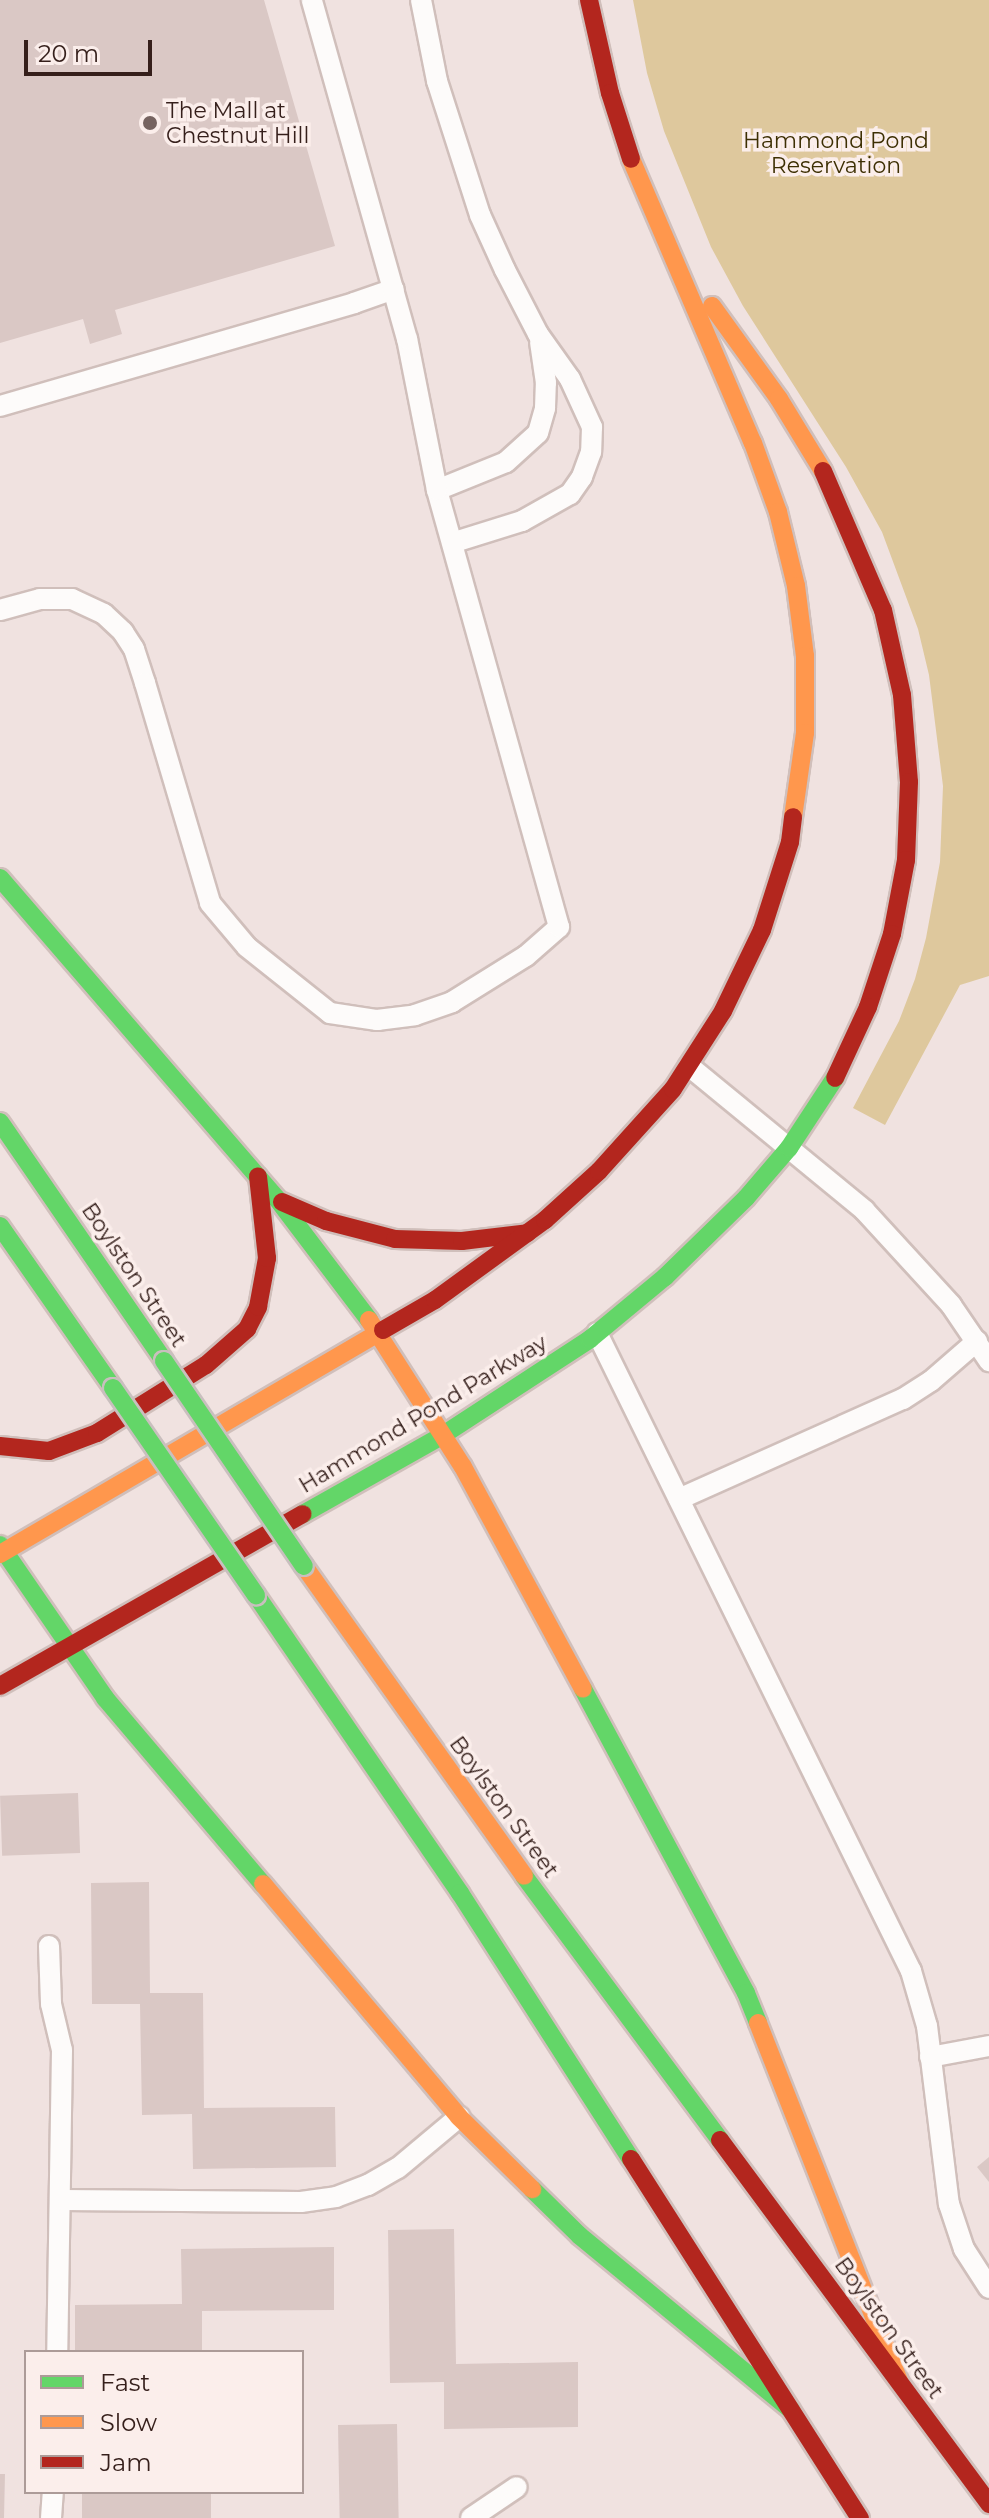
<!DOCTYPE html>
<html>
<head>
<meta charset="utf-8">
<style>
	body { margin:0 }
	#map { position:relative; width:989px; height:2518px; overflow:hidden; background:#f0e2e0; font-family:Montserrat,sans-serif }
	div>[style] { position:absolute }
	[style*='--x'] { left:calc(var(--x)*1px); top:calc(var(--y)*1px); width:calc(var(--w)*1px); rotate:calc(var(--a)*1deg) }
	.green>* { inset:0; background:#dec89d }
	.building>* { inset:0; background:#dac8c5; transform-origin:0 0 }
	.roads { filter:drop-shadow(2px 0 #d0bfbb) drop-shadow(-2px 0 #d0bfbb) drop-shadow(0 2px #d0bfbb) drop-shadow(0 -2px #d0bfbb) }
	.lane>* { height:20px; margin:-10px; padding:0 10px; transform-origin:10px; border-radius:10px; background:#fdfbfa }
	.fast>* { height:18px; margin:-9px; padding:0 9px; transform-origin:9px; border-radius:9px; background:#63d668 }
	.slow>* { height:18px; margin:-9px; padding:0 9px; transform-origin:9px; border-radius:9px; background:#ff974d }
	.jam>* { height:18px; margin:-9px; padding:0 9px; transform-origin:9px; border-radius:9px; background:#b3261e }
	.bridges { filter:drop-shadow(2px 0 #c9bfbe) drop-shadow(-2px 0 #c9bfbe) drop-shadow(0 2px #c9bfbe) drop-shadow(0 -2px #c9bfbe) }
	.fast-bridge>* { height:18px; margin:-9px; padding:0 9px; transform-origin:9px; border-radius:9px; background:#63d668 }
	.dots>* { width:22px; height:22px; translate:-50% -50%; box-sizing:border-box; border:4px solid #fbeeeb; border-radius:50% }
	span { translate:-50% -50%; white-space:nowrap; text-align:center; line-height:1.15; -webkit-text-stroke:7px #fbeeeb; paint-order:stroke }
	.poi-label { font-size:22px; color:#351f1b }
	.left { translate:0 -50%; text-align:left }
	.park-label { font-size:22px; color:#3d2f03 }
	.street-label { font-size:22px; color:#351f1b }
	.legend { position:absolute; left:24px; top:2350px; width:280px; height:144px; box-sizing:border-box; background:#fbeeeb; border:2px solid #ac9b98; margin:0; padding:10px 14px; list-style:none; font-size:24px; color:#351f1b }
	.legend li { display:flex; align-items:center; gap:16px; height:40px }
	.legend b { width:40px; border:2px solid #ac9b98 }
	.scale { position:absolute; left:24px; top:40px; width:128px; height:36px; box-sizing:border-box; border:4px solid #351f1b; border-top:0; padding-left:10px; font-size:24px; line-height:28px; white-space:nowrap; color:#351f1b; -webkit-text-stroke:6px #fbeeeb; paint-order:stroke }
</style>
</head>
<body>
<div id="map">
	<div class="green">
		<i style="clip-path:polygon(633px 0,989px 0,989px 976px,960px 985px,885px 1125px,853px 1108px,899px 1021px,915px 979px,926px 938px,940px 862px,943px 786px,929px 675px,918px 629px,882px 532px,846px 467px,743px 306px,711px 247px,664px 131px,647px 73px)"></i>
	</div>
	<div class="building">
		<i style="clip-path:polygon(0 0,264px 0,335px 246px,115px 310px,122px 334px,90px 344px,83px 319px,0 343px)"></i>
		<i style="left:78px;top:1793px;width:60px;height:78px;rotate:88deg"></i>
		<i style="clip-path:polygon(149px 1882px,150px 1993px,203px 1993px,204px 2108px,335px 2107px,336px 2167px,193px 2169px,192px 2114px,142px 2115px,140px 2004px,92px 2004px,91px 1883px)"></i>
		<i style="clip-path:polygon(989px 2157px,989px 2182px,977px 2167px)"></i>
		<i style="clip-path:polygon(454px 2229px,456px 2364px,578px 2362px,578px 2427px,444px 2429px,444px 2382px,390px 2383px,388px 2230px)"></i>
		<i style="clip-path:polygon(334px 2247px,334px 2310px,202px 2311px,202px 2352px,75px 2352px,75px 2305px,182px 2304px,181px 2249px)"></i>
		<i style="left:397px;top:2424px;width:94px;height:59px;rotate:89deg"></i>
		<i style="clip-path:polygon(0 2474px,5px 2474px,4px 2518px,0 2518px)"></i>
		<i style="left:82px;top:2492px;width:129px;height:26px"></i>
	</div>
	<div class="roads">
		<div class="lane">
			<i style="--x:421;--y:0;--w:83;--a:78.8"></i>
			<i style="--x:437;--y:81;--w:141;--a:72.2"></i>
			<i style="--x:480;--y:215;--w:60;--a:65.6"></i>
			<i style="--x:505;--y:270;--w:72;--a:62.7"></i>
			<i style="--x:538;--y:334;--w:55;--a:54.6"></i>
			<i style="--x:570;--y:379;--w:53;--a:65.4"></i>
			<i style="--x:592;--y:427;--w:25;--a:92"></i>
			<i style="--x:591;--y:452;--w:27;--a:110"></i>
			<i style="--x:582;--y:477;--w:21;--a:125"></i>
			<i style="--x:570;--y:494;--w:55;--a:150.6"></i>
			<i style="--x:522;--y:521;--w:73;--a:162.6"></i>
			<i style="--x:0;--y:406;--w:369;--a:-16.2"></i>
			<i style="--x:354;--y:303;--w:42;--a:-19.3"></i>
			<i style="--x:437;--y:490;--w:74;--a:-22.1"></i>
			<i style="--x:506;--y:462;--w:43;--a:-42.2"></i>
			<i style="--x:538;--y:433;--w:26;--a:-74"></i>
			<i style="--x:545;--y:408;--w:25;--a:-88"></i>
			<i style="--x:546;--y:383;--w:41;--a:-98.3"></i>
			<i style="--x:0;--y:610;--w:41;--a:-15.4"></i>
			<i style="--x:40;--y:599;--w:32;--a:0"></i>
			<i style="--x:72;--y:599;--w:35;--a:25"></i>
			<i style="--x:104;--y:614;--w:26;--a:43"></i>
			<i style="--x:123;--y:632;--w:20;--a:57"></i>
			<i style="--x:134;--y:649;--w:36;--a:72"></i>
			<i style="--x:145;--y:683;--w:229;--a:73.5"></i>
			<i style="--x:210;--y:903;--w:57;--a:49.9"></i>
			<i style="--x:247;--y:947;--w:106;--a:38.5"></i>
			<i style="--x:330;--y:1013;--w:48;--a:8.5"></i>
			<i style="--x:377;--y:1020;--w:38;--a:-7"></i>
			<i style="--x:415;--y:1015;--w:39;--a:-19"></i>
			<i style="--x:452;--y:1002;--w:87;--a:-31.9"></i>
			<i style="--x:526;--y:956;--w:44;--a:-41.3"></i>
			<i style="--x:559;--y:927;--w:454;--a:-105.6"></i>
			<i style="--x:437;--y:490;--w:154;--a:-101.2"></i>
			<i style="--x:407;--y:339;--w:352;--a:-105.7"></i>
			<i style="--x:689;--y:1066;--w:227;--a:39.4"></i>
			<i style="--x:864;--y:1210;--w:129;--a:47.5"></i>
			<i style="--x:951;--y:1305;--w:68;--a:55.8"></i>
			<i style="--x:597;--y:1333;--w:711;--a:63.8"></i>
			<i style="--x:911;--y:1971;--w:57;--a:73.8"></i>
			<i style="--x:927;--y:2026;--w:179;--a:83"></i>
			<i style="--x:949;--y:2204;--w:47;--a:71.6"></i>
			<i style="--x:964;--y:2249;--w:46;--a:57.3"></i>
			<i style="--x:679;--y:1499;--w:245;--a:-24.1"></i>
			<i style="--x:903;--y:1399;--w:33;--a:-33"></i>
			<i style="--x:931;--y:1381;--w:61;--a:-41"></i>
			<i style="--x:49;--y:1946;--w:58;--a:88"></i>
			<i style="--x:51;--y:2004;--w:47;--a:76.6"></i>
			<i style="--x:62;--y:2050;--w:302;--a:90.9"></i>
			<i style="--x:930;--y:2057;--w:60;--a:-10.6"></i>
			<i style="--x:62;--y:2200;--w:239;--a:0.5"></i>
			<i style="--x:301;--y:2202;--w:35;--a:-8"></i>
			<i style="--x:336;--y:2197;--w:34;--a:-21"></i>
			<i style="--x:368;--y:2185;--w:34;--a:-30"></i>
			<i style="--x:398;--y:2168;--w:80;--a:-39.9"></i>
			<i style="--x:51;--y:2518;--w:26;--a:-86"></i>
			<i style="--x:471;--y:2518;--w:55;--a:-34"></i>
		</div>
		<div class="fast">
			<i style="--x:0;--y:878;--w:425;--a:49.2"></i>
			<i style="--x:278;--y:1200;--w:151;--a:52.8"></i>
			<i style="--x:0;--y:1122;--w:290;--a:55.5"></i>
			<i style="--x:0;--y:1226;--w:198;--a:55.1"></i>
			<i style="--x:303;--y:1514;--w:161;--a:-29.4"></i>
			<i style="--x:443;--y:1435;--w:176;--a:-33.1"></i>
			<i style="--x:590;--y:1339;--w:97;--a:-39.6"></i>
			<i style="--x:665;--y:1277;--w:113;--a:-44.3"></i>
			<i style="--x:746;--y:1198;--w:66;--a:-49.3"></i>
			<i style="--x:789;--y:1148;--w:84;--a:-56.7"></i>
			<i style="--x:0;--y:1545;--w:186;--a:55.5"></i>
			<i style="--x:105;--y:1698;--w:244;--a:49.7"></i>
			<i style="--x:256;--y:1595;--w:361;--a:55.6"></i>
			<i style="--x:460;--y:1893;--w:316;--a:57.3"></i>
			<i style="--x:583;--y:1689;--w:345;--a:61.8"></i>
			<i style="--x:746;--y:1993;--w:32;--a:68"></i>
			<i style="--x:524;--y:1876;--w:329;--a:53.4"></i>
			<i style="--x:532;--y:2189;--w:67;--a:44.4"></i>
			<i style="--x:580;--y:2236;--w:273;--a:39.5"></i>
		</div>
		<div class="slow">
			<i style="--x:631;--y:159;--w:309;--a:66.8"></i>
			<i style="--x:753;--y:443;--w:73;--a:70.1"></i>
			<i style="--x:778;--y:512;--w:76;--a:76.3"></i>
			<i style="--x:796;--y:586;--w:71;--a:82.7"></i>
			<i style="--x:805;--y:656;--w:77;--a:90"></i>
			<i style="--x:805;--y:733;--w:85;--a:98.1"></i>
			<i style="--x:712;--y:306;--w:115;--a:54.2"></i>
			<i style="--x:779;--y:399;--w:84;--a:58.6"></i>
			<i style="--x:369;--y:1320;--w:174;--a:57.4"></i>
			<i style="--x:463;--y:1467;--w:252;--a:61.6"></i>
			<i style="--x:0;--y:1554;--w:444;--a:-30.3"></i>
			<i style="--x:304;--y:1566;--w:380;--a:54.6"></i>
			<i style="--x:263;--y:1884;--w:304;--a:49.9"></i>
			<i style="--x:459;--y:2117;--w:103;--a:44.6"></i>
			<i style="--x:758;--y:2023;--w:385;--a:68.5"></i>
		</div>
		<div class="jam">
			<i style="--x:589;--y:0;--w:95;--a:77.3"></i>
			<i style="--x:610;--y:93;--w:69;--a:72.3"></i>
			<i style="--x:823;--y:471;--w:151;--a:66.7"></i>
			<i style="--x:883;--y:610;--w:87;--a:77.4"></i>
			<i style="--x:902;--y:695;--w:87;--a:85.4"></i>
			<i style="--x:909;--y:782;--w:78;--a:92.2"></i>
			<i style="--x:906;--y:860;--w:75;--a:100.7"></i>
			<i style="--x:892;--y:934;--w:77;--a:108.2"></i>
			<i style="--x:868;--y:1007;--w:78;--a:114.9"></i>
			<i style="--x:282;--y:1202;--w:48;--a:23.4"></i>
			<i style="--x:326;--y:1221;--w:71;--a:14.6"></i>
			<i style="--x:395;--y:1239;--w:67;--a:1.7"></i>
			<i style="--x:462;--y:1241;--w:66;--a:-6.9"></i>
			<i style="--x:383;--y:1330;--w:60;--a:-30"></i>
			<i style="--x:435;--y:1300;--w:136;--a:-36"></i>
			<i style="--x:545;--y:1220;--w:73;--a:-42.2"></i>
			<i style="--x:599;--y:1171;--w:110;--a:-47.9"></i>
			<i style="--x:673;--y:1089;--w:93;--a:-57.3"></i>
			<i style="--x:723;--y:1011;--w:90;--a:-64.3"></i>
			<i style="--x:762;--y:930;--w:92;--a:-72.3"></i>
			<i style="--x:790;--y:842;--w:25;--a:-83"></i>
			<i style="--x:0;--y:1446;--w:49;--a:5.8"></i>
			<i style="--x:49;--y:1451;--w:51;--a:-20.6"></i>
			<i style="--x:97;--y:1433;--w:128;--a:-32"></i>
			<i style="--x:206;--y:1365;--w:55;--a:-41.3"></i>
			<i style="--x:247;--y:1329;--w:25;--a:-63"></i>
			<i style="--x:258;--y:1307;--w:50;--a:-79.6"></i>
			<i style="--x:267;--y:1258;--w:82;--a:-96.3"></i>
			<i style="--x:0;--y:1686;--w:348;--a:-29.6"></i>
			<i style="--x:720;--y:2140;--w:453;--a:53.5"></i>
			<i style="--x:631;--y:2159;--w:426;--a:57.5"></i>
		</div>
	</div>
	<div class="bridges">
		<div class="fast-bridge">
			<i style="--x:164;--y:1361;--w:248;--a:55.7"></i>
			<i style="--x:113;--y:1388;--w:252;--a:55.4"></i>
		</div>
	</div>
	<div class="dots">
		<i style="left:150px;top:123px;background:#766360"></i>
	</div>
	<div class="poi-label">
		<span class="left" style="left:166px;top:123px">The Mall at<br>Chestnut Hill</span>
	</div>
	<div class="park-label">
		<span style="left:836px;top:153px">Hammond Pond<br>Reservation</span>
	</div>
	<div class="street-label">
		<span style="left:134px;top:1275px;rotate:56deg">Boylston Street</span>
		<span style="left:423px;top:1414px;rotate:-31deg">Hammond Pond Parkway</span>
		<span style="left:504px;top:1807px;rotate:54deg">Boylston Street</span>
		<span style="left:889px;top:2328px;rotate:54deg">Boylston Street</span>
	</div>
	<ul class="legend">
	<li><b style="height:10px;background:#63d668"></b>Fast</li>
	<li><b style="height:10px;background:#ff974d"></b>Slow</li>
	<li><b style="height:10px;background:#b3261e"></b>Jam</li>
	</ul>
	<div class="scale">20 m</div>
</div>
</body>
</html>
